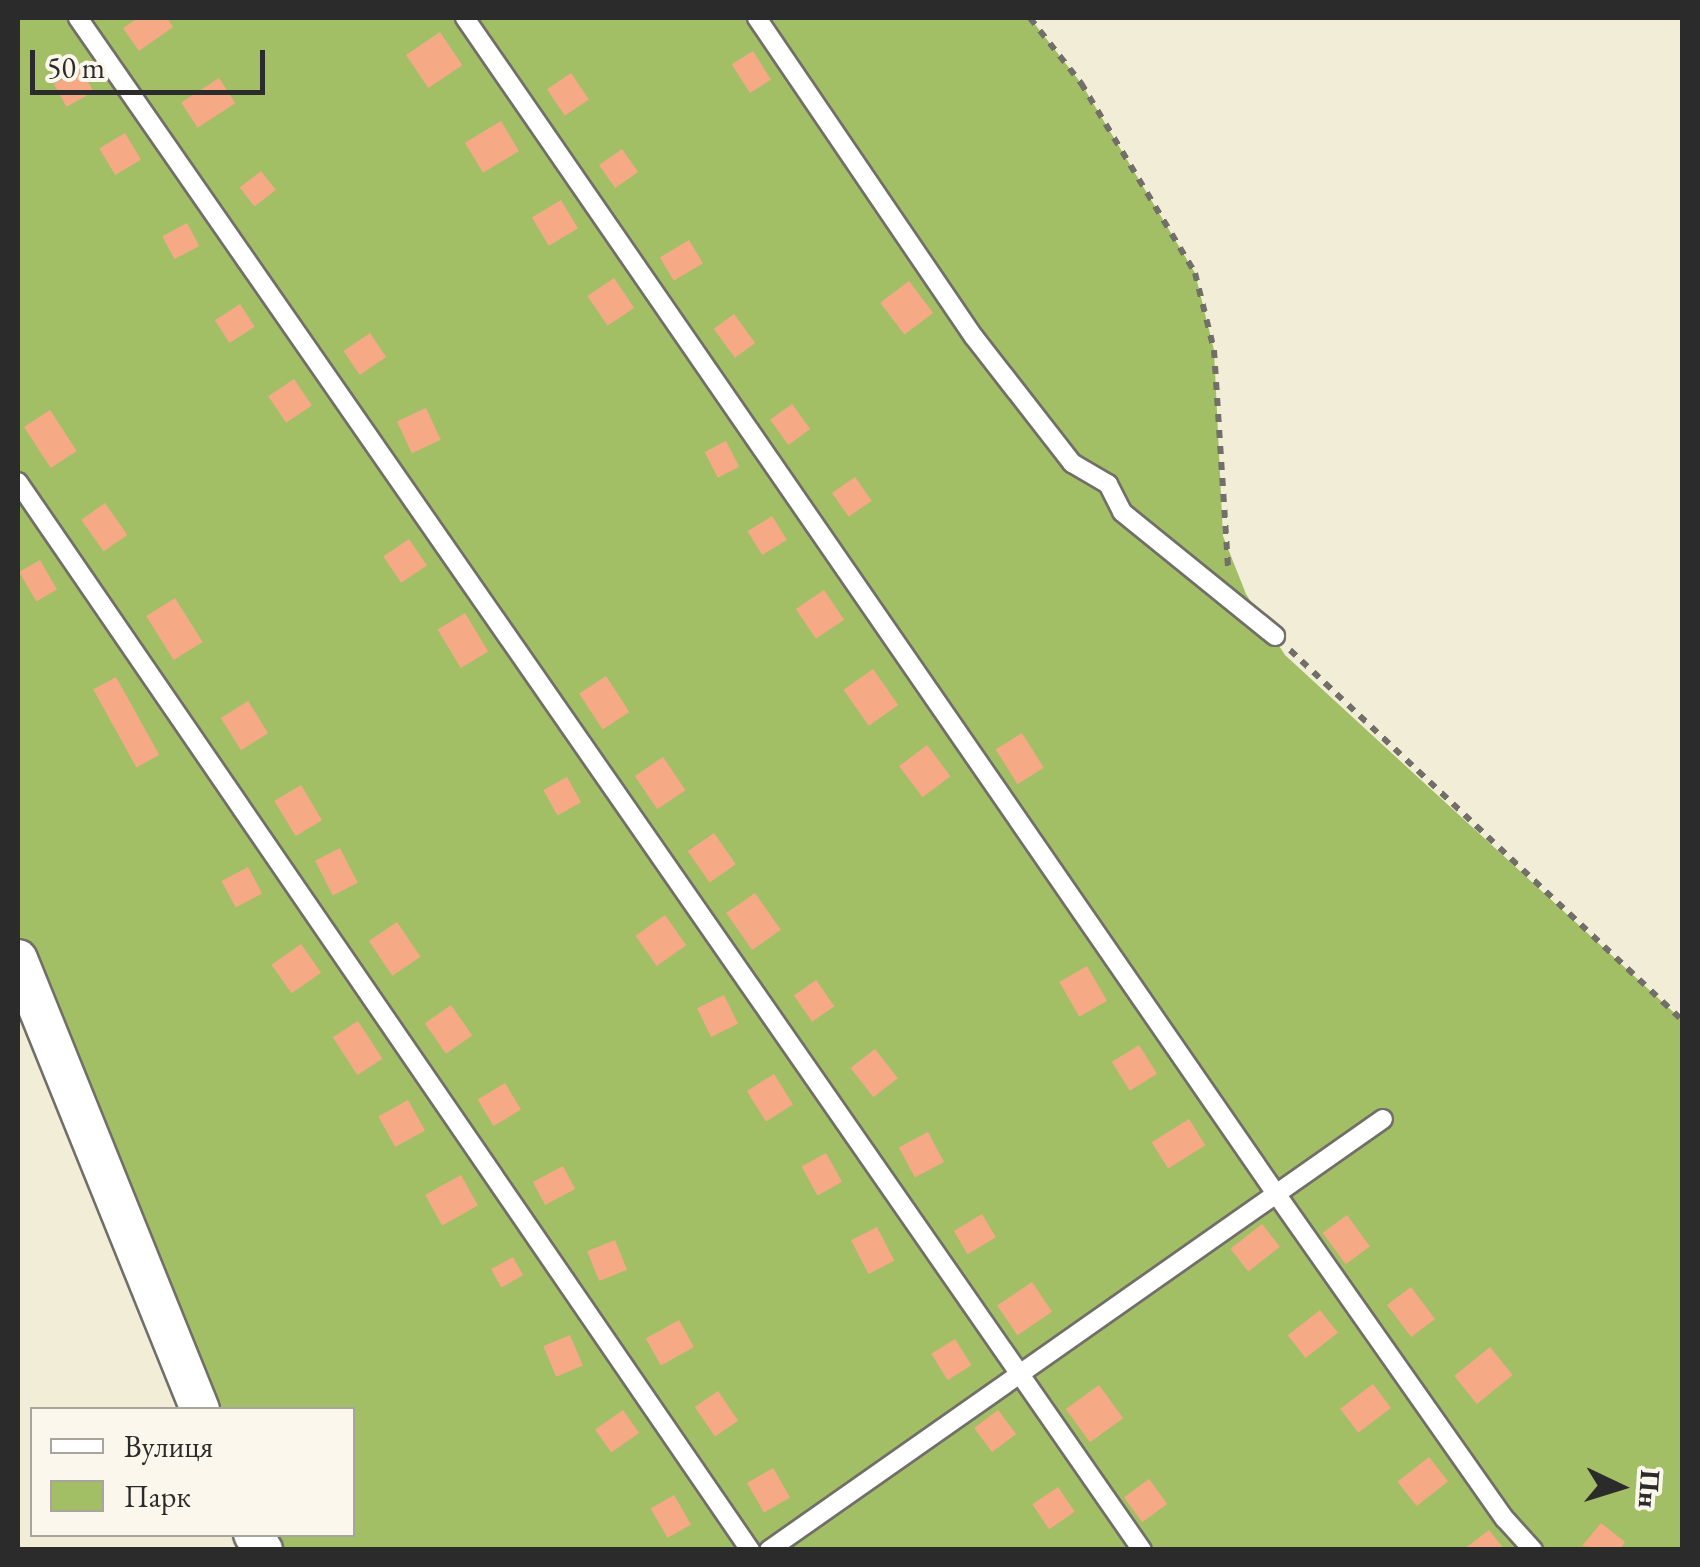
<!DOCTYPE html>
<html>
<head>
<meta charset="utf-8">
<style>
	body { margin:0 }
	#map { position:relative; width:1700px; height:1567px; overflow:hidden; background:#f2edd7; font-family:"EB Garamond",serif }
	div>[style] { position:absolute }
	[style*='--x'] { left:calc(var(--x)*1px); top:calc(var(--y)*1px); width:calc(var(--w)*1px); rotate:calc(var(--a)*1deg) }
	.green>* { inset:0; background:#a2bf66 }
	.building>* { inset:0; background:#f5aa85; transform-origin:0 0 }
	.path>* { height:6px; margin-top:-3px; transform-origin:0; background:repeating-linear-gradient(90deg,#716f67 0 8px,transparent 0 16px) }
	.roads { filter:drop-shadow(2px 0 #716f67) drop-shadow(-2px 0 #716f67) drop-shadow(0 2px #716f67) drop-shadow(0 -2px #716f67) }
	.service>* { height:18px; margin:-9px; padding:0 9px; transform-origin:9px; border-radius:9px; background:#fff }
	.minor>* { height:38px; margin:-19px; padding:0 19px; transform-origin:19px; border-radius:19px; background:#fff }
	span { translate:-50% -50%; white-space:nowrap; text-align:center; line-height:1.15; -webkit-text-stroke:8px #fbf7ec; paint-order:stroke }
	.frame { position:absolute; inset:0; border:20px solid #2b2b2b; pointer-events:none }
	.legend { position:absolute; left:30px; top:1407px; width:325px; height:130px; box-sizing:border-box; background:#fbf7ec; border:2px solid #a8a59f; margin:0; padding:12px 18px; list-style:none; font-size:30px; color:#2b2b2b }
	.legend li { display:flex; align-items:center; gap:20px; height:50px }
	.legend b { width:50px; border:2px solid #a8a59f }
	.north { position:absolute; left:1570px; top:1437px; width:100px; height:100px; -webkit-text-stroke:8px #fbf7ec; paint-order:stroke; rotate:94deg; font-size:28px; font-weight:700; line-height:40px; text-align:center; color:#2b2b2b }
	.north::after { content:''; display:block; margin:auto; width:35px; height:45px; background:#2b2b2b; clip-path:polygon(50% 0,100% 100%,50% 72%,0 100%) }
	.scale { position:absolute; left:30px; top:50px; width:235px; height:45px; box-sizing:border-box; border:5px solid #2b2b2b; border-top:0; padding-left:12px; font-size:30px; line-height:35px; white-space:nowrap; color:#2b2b2b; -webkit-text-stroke:8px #fbf7ec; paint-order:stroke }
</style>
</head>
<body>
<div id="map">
	<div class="green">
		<i style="clip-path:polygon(18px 18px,1030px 18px,1081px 83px,1195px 273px,1214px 350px,1223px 536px,1246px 594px,1285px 655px,1682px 1020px,1682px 1549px,263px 1549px,253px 1535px,352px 1534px,352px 1410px,200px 1409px,18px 959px)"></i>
	</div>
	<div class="building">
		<i style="clip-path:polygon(138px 18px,167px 18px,173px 27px,139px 51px,123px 28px)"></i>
		<i style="left:440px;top:32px;width:40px;height:41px;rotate:56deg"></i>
		<i style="left:753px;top:51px;width:34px;height:25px;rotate:58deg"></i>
		<i style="left:81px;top:69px;width:26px;height:31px;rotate:61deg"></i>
		<i style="left:571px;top:73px;width:32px;height:29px;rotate:56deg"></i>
		<i style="left:219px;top:78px;width:30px;height:45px;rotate:57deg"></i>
		<i style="left:501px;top:121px;width:35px;height:42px;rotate:59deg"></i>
		<i style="left:125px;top:133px;width:31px;height:30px;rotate:59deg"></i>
		<i style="left:622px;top:149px;width:28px;height:28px;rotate:55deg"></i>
		<i style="left:261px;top:171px;width:24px;height:27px;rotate:52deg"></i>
		<i style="left:561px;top:200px;width:33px;height:34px;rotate:59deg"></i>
		<i style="left:187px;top:223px;width:26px;height:28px;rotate:62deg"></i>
		<i style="left:689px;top:240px;width:27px;height:34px;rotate:59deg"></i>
		<i style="left:614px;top:278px;width:36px;height:32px;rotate:56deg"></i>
		<i style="left:909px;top:281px;width:40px;height:36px;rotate:53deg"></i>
		<i style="left:240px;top:304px;width:27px;height:30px;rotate:57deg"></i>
		<i style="left:734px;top:314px;width:36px;height:25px;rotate:54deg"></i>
		<i style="left:370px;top:333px;width:29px;height:32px;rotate:56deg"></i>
		<i style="left:294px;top:379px;width:32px;height:31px;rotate:56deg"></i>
		<i style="left:792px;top:404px;width:31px;height:27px;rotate:54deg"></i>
		<i style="left:426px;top:408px;width:35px;height:32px;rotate:65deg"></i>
		<i style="left:50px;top:410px;width:49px;height:31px;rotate:57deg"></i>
		<i style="left:726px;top:441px;width:29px;height:24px;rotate:63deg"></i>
		<i style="left:855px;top:477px;width:29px;height:28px;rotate:55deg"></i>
		<i style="left:105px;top:503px;width:39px;height:29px;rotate:55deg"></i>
		<i style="left:772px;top:516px;width:28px;height:29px;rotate:58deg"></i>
		<i style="left:409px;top:539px;width:32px;height:31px;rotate:56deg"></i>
		<i style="left:40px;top:560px;width:34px;height:24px;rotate:60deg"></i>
		<i style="left:824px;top:590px;width:36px;height:34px;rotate:56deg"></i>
		<i style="left:175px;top:598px;width:52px;height:34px;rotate:58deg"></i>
		<i style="left:465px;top:613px;width:45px;height:32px;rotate:59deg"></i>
		<i style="left:873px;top:669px;width:44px;height:36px;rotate:55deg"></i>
		<i style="left:606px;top:676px;width:43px;height:32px;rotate:57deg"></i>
		<i style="left:116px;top:677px;width:89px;height:26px;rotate:61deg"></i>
		<i style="left:248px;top:701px;width:38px;height:32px;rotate:58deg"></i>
		<i style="left:1022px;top:733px;width:41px;height:31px;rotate:58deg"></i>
		<i style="left:927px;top:745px;width:39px;height:35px;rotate:53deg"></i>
		<i style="left:663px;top:757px;width:40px;height:34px;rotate:56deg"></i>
		<i style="left:567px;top:777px;width:29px;height:27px;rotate:61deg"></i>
		<i style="left:301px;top:785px;width:41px;height:31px;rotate:59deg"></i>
		<i style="left:714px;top:833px;width:38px;height:32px;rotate:55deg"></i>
		<i style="left:340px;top:848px;width:39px;height:28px;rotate:63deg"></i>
		<i style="left:248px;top:867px;width:30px;height:30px;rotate:62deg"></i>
		<i style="left:755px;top:893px;width:45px;height:35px;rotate:55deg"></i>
		<i style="left:665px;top:915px;width:37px;height:36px;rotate:55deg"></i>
		<i style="left:397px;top:922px;width:42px;height:34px;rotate:56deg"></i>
		<i style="left:301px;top:944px;width:35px;height:36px;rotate:55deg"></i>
		<i style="left:1087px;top:966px;width:40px;height:32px;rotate:60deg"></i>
		<i style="left:816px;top:980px;width:32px;height:27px;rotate:55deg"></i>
		<i style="left:724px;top:995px;width:32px;height:30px;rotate:64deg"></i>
		<i style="left:451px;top:1005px;width:37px;height:32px;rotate:55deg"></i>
		<i style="left:358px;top:1021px;width:45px;height:30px;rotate:57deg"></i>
		<i style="left:1139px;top:1045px;width:34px;height:32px;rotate:58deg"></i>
		<i style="left:875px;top:1049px;width:37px;height:31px;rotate:52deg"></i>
		<i style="left:774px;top:1074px;width:36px;height:32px;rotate:58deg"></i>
		<i style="left:505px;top:1083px;width:31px;height:32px;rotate:59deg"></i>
		<i style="left:408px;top:1100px;width:35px;height:34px;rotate:61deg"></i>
		<i style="left:1189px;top:1119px;width:31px;height:44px;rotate:58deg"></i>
		<i style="left:928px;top:1132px;width:34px;height:33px;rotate:62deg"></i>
		<i style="left:826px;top:1153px;width:33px;height:28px;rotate:61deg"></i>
		<i style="left:563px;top:1166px;width:26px;height:34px;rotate:62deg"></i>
		<i style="left:461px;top:1175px;width:35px;height:41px;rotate:61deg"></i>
		<i style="left:982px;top:1214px;width:27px;height:33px;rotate:59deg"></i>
		<i style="left:1347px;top:1215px;width:39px;height:30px;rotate:54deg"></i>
		<i style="left:1262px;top:1224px;width:29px;height:40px;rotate:52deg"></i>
		<i style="left:877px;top:1227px;width:38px;height:29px;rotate:63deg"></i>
		<i style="left:615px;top:1240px;width:32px;height:30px;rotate:68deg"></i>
		<i style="left:513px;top:1257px;width:21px;height:25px;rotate:61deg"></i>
		<i style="left:1032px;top:1282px;width:36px;height:42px;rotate:56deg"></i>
		<i style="left:1411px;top:1287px;width:40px;height:30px;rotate:53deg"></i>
		<i style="left:1320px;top:1310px;width:29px;height:41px;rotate:52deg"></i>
		<i style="left:679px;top:1320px;width:31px;height:38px;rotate:61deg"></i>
		<i style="left:570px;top:1335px;width:33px;height:29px;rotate:67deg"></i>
		<i style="left:955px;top:1339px;width:31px;height:28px;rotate:58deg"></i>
		<i style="left:1490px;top:1347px;width:36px;height:46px;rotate:51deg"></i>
		<i style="left:1373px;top:1384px;width:30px;height:41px;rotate:53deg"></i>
		<i style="left:1099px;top:1385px;width:41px;height:41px;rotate:54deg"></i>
		<i style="left:718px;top:1391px;width:36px;height:28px;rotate:56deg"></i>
		<i style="left:623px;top:1410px;width:28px;height:34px;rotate:55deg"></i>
		<i style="left:998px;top:1410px;width:30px;height:30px;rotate:53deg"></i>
		<i style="left:1429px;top:1457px;width:31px;height:40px;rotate:52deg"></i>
		<i style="left:773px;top:1468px;width:34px;height:30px;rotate:60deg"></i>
		<i style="left:1149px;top:1479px;width:31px;height:31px;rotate:54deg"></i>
		<i style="left:1058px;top:1487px;width:30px;height:31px;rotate:56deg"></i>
		<i style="left:674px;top:1495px;width:34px;height:27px;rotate:60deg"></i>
		<i style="clip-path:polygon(1601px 1523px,1625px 1542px,1619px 1550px,1582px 1546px)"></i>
		<i style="clip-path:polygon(1489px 1530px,1505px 1550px,1463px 1550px)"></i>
	</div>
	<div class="path">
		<i style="--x:1030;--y:18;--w:83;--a:51.9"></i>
		<i style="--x:1081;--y:83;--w:222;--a:59"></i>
		<i style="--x:1195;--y:273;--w:79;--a:76.1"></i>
		<i style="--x:1214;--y:350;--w:219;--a:86.3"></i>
		<i style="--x:1290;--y:650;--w:539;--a:43.35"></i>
	</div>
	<div class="roads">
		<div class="service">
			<i style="--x:78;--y:18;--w:1865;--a:55.22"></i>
			<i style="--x:465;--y:18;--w:1430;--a:55.4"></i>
			<i style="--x:1277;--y:1195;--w:396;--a:54.9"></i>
			<i style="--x:1505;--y:1519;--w:42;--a:47.9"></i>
			<i style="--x:757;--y:18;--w:386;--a:55.8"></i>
			<i style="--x:974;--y:337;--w:160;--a:52.1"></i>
			<i style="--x:1072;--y:463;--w:42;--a:30.3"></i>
			<i style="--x:1108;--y:484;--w:31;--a:63"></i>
			<i style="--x:1122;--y:512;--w:197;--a:39"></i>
			<i style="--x:18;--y:482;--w:1295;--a:55.57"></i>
			<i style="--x:769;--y:1550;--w:750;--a:-35.07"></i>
		</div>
		<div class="minor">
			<i style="--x:18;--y:959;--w:486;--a:68"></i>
			<i style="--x:253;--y:1534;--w:19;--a:58"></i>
		</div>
	</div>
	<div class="frame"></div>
	<ul class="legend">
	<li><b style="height:12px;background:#fff"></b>Вулиця</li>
	<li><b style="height:28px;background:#a2bf66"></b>Парк</li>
	</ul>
	<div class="north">Пн</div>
	<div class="scale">50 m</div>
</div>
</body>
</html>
